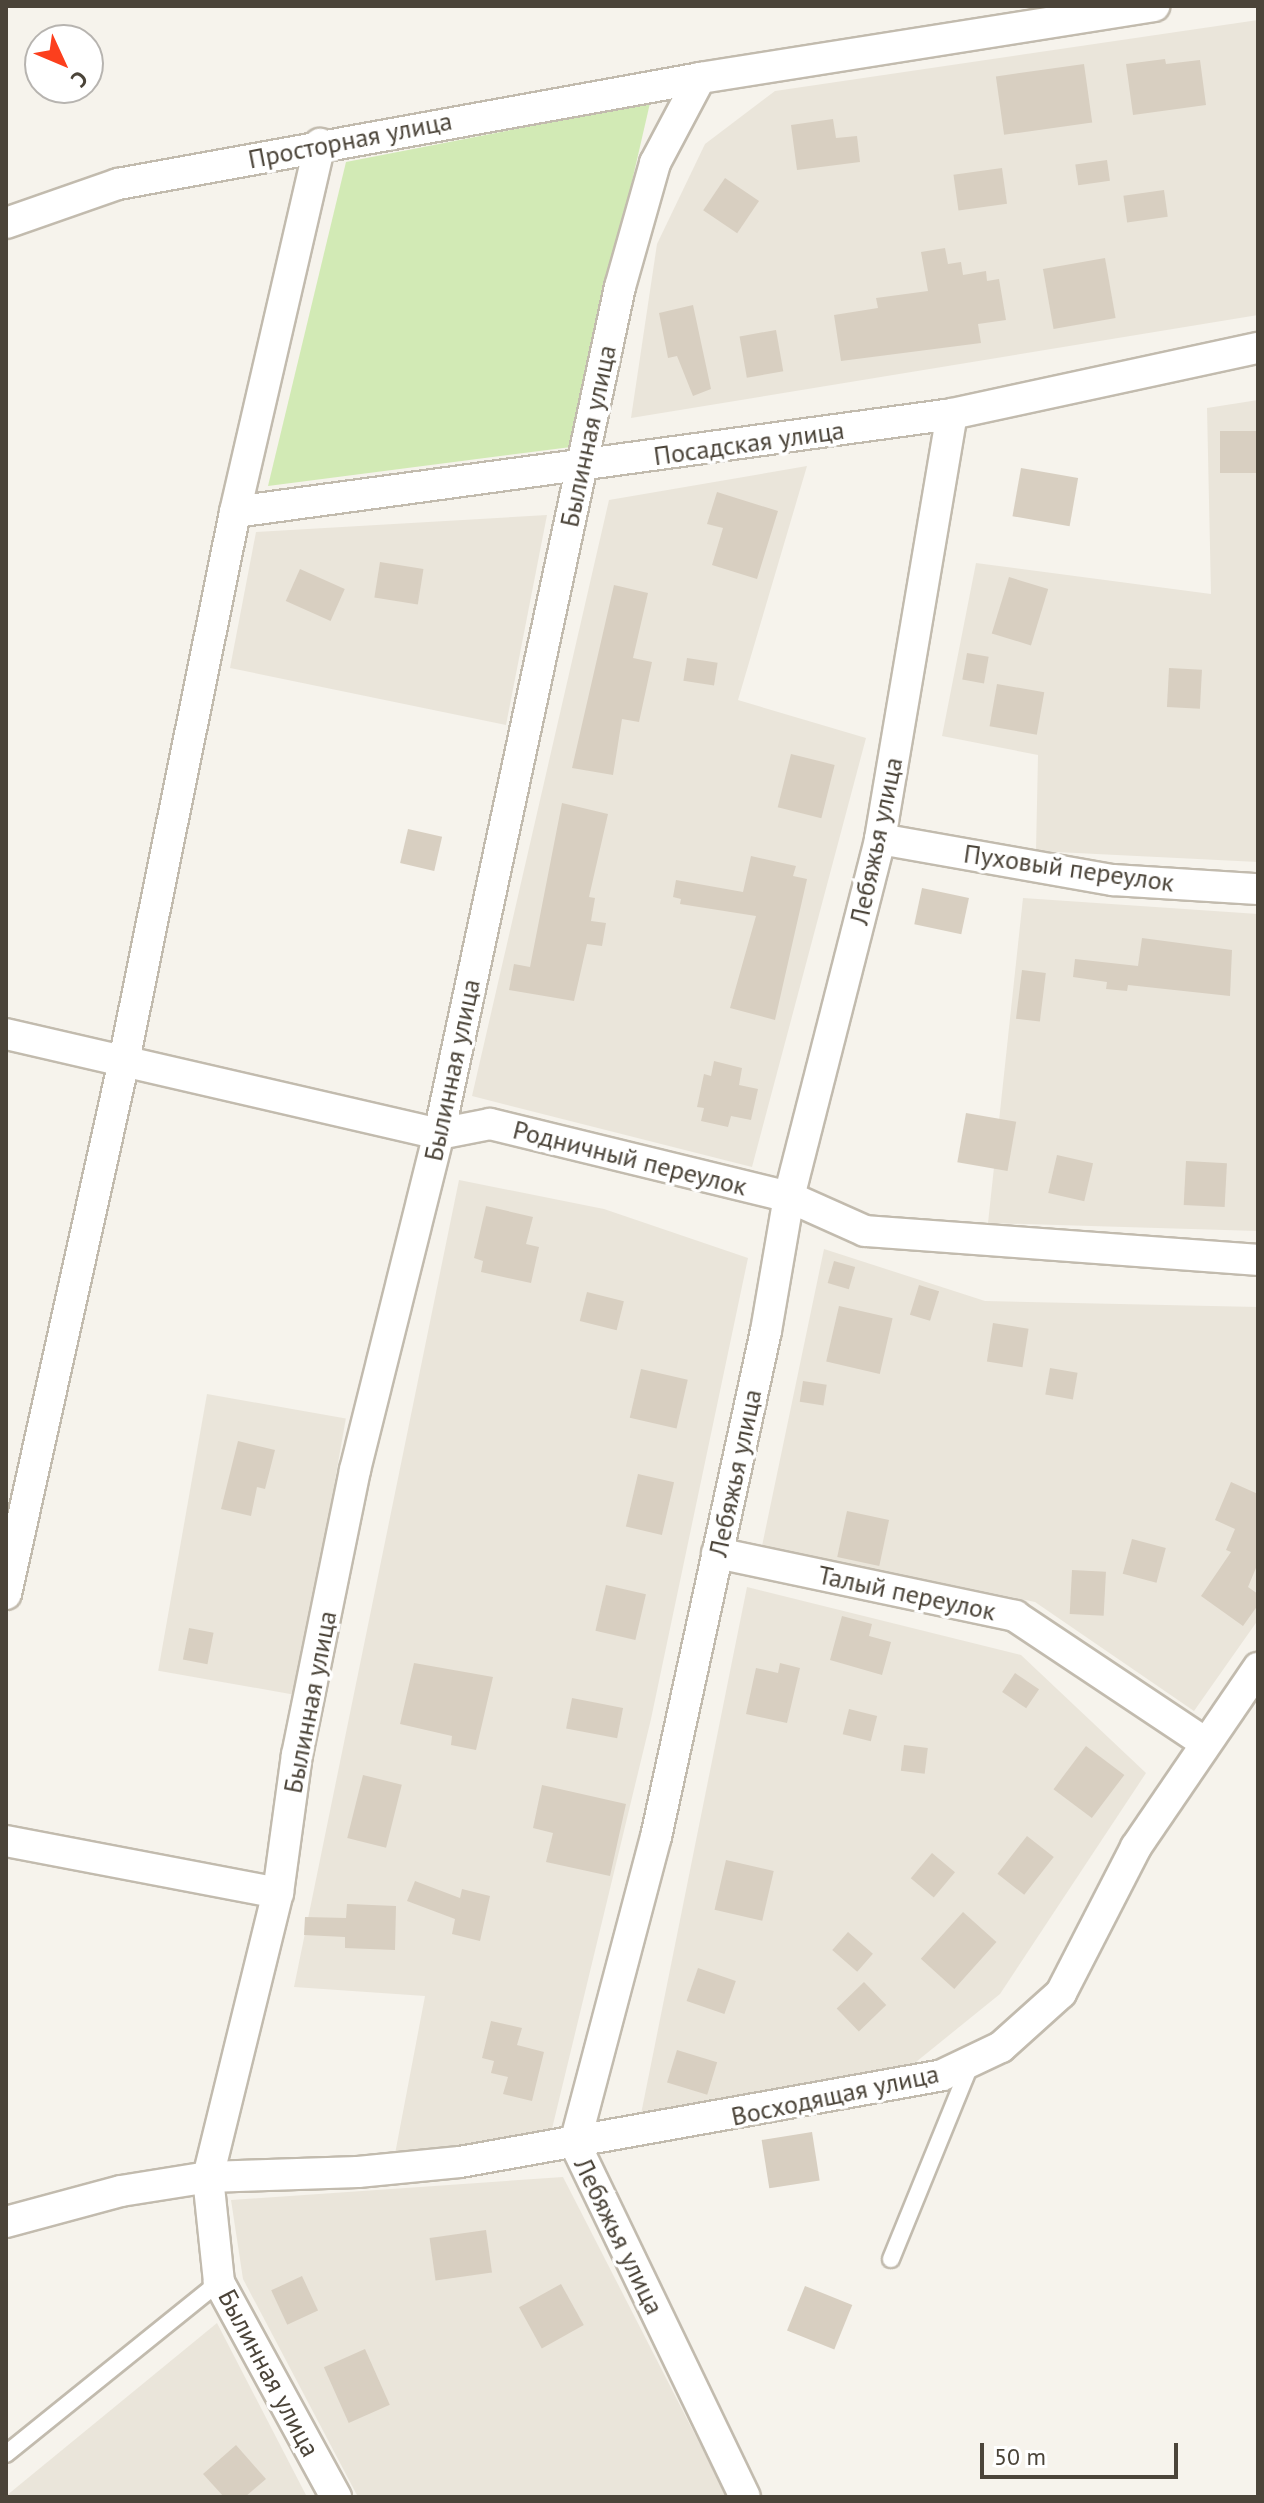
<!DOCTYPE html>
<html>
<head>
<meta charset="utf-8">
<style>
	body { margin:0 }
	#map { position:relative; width:1264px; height:2503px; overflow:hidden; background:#f6f3ec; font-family:"PT Sans",sans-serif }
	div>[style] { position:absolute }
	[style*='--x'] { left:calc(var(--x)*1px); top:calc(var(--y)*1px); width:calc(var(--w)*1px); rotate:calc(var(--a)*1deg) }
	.residential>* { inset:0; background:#eae5da; transform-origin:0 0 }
	.green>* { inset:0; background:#d2eab5 }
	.building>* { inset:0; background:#d8cfc1; transform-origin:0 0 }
	.roads { filter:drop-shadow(2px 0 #c2bbae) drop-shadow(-2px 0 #c2bbae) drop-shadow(0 2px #c2bbae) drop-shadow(0 -2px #c2bbae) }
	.lane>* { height:16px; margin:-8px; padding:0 8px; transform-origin:8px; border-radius:8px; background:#fff }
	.street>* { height:30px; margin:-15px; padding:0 15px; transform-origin:15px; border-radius:15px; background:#fff }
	span { translate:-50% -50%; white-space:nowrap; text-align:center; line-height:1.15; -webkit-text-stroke:7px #fff; paint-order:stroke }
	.street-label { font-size:26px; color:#4b4439 }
	.frame { position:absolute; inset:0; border:8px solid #4b4439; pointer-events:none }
	.north { position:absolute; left:24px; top:24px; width:80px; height:80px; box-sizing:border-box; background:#fff; border:2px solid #b7b4b0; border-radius:50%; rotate:134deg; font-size:22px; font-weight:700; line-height:32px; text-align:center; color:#4b4439 }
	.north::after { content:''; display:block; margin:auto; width:28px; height:36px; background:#fc3f1d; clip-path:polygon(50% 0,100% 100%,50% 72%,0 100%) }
	.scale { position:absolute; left:980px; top:2443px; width:198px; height:36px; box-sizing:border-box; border:4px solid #4b4439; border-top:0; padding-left:10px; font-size:24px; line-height:28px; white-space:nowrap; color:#4b4439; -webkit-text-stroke:6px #fff; paint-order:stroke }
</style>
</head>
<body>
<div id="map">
	<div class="residential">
		<i style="clip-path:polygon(1258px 20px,1258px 315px,631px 418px,657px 244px,705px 144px,775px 91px)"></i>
		<i style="clip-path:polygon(1258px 400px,1258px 862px,1036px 851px,1038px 755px,942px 736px,976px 563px,1211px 594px,1207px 408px)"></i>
		<i style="clip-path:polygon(807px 466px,738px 700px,866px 738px,752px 1167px,472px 1096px,609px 500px)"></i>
		<i style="clip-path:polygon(547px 515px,506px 725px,230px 668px,256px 532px)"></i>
		<i style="clip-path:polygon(1023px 898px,1258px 914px,1258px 1231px,988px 1223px)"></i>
		<i style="clip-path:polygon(459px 1180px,604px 1209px,748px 1258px,651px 1719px,551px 2133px,395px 2154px,425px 1996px,294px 1987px)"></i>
		<i style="clip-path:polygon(824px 1249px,985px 1301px,1258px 1307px,1258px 1620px,1194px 1711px,1035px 1602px,762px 1546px)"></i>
		<i style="left:207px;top:1394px;width:141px;height:281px;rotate:10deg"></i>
		<i style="clip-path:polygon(747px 1587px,1021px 1655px,1146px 1773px,1000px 1994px,911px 2066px,640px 2119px)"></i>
		<i style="clip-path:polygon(563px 2177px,727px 2497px,358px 2497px,243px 2279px,231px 2200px)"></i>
		<i style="clip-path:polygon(217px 2323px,307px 2497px,6px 2497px,6px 2496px)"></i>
	</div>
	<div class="green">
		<i style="clip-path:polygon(650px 103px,571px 447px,268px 486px,346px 162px)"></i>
	</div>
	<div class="building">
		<i style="clip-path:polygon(1165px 59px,1166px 64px,1200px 60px,1206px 105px,1133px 115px,1126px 64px)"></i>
		<i style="left:1084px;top:64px;width:59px;height:89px;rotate:82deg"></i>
		<i style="clip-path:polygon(833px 119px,836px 138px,857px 136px,860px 162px,797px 170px,791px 125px)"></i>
		<i style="left:1107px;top:160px;width:21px;height:32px;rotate:82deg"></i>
		<i style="left:1002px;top:168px;width:36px;height:49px;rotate:82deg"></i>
		<i style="left:725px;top:178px;width:41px;height:39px;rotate:34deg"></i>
		<i style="left:1164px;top:190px;width:27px;height:41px;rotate:82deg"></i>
		<i style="clip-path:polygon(945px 248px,948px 264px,961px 262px,963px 275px,986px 271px,987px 281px,999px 279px,1006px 320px,978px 324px,981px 343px,841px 361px,834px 315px,878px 308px,876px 298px,928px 291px,921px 252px)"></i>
		<i style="left:1105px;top:258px;width:61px;height:63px;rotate:80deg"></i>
		<i style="clip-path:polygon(693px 305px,711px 389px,693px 396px,677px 356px,668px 358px,659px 313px)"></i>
		<i style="left:776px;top:330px;width:42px;height:37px;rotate:80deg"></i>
		<i style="left:1220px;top:431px;width:38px;height:42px"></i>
		<i style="left:1021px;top:468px;width:58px;height:49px;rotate:10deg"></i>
		<i style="clip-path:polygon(717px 492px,778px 511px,757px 579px,712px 565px,723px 528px,707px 524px)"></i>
		<i style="left:380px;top:562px;width:44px;height:36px;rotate:9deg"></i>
		<i style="left:300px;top:569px;width:49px;height:35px;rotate:24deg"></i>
		<i style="left:1009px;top:577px;width:41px;height:59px;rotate:17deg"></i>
		<i style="clip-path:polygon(614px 585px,648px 593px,633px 658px,652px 662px,639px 722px,622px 719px,613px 775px,572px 768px)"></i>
		<i style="left:967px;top:653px;width:22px;height:27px;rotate:10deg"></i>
		<i style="left:687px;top:658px;width:31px;height:23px;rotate:9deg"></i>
		<i style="left:1169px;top:668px;width:33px;height:39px;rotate:3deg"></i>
		<i style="left:997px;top:684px;width:48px;height:43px;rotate:10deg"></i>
		<i style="left:791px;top:754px;width:45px;height:55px;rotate:14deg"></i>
		<i style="clip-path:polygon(562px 803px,608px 814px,589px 897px,595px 898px,591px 921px,606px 923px,602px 946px,587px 944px,574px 1001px,509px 990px,514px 964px,530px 967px)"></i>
		<i style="left:408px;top:829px;width:35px;height:35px;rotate:13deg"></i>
		<i style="clip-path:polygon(751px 856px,796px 866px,793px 876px,807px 879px,775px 1020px,730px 1008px,756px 916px,680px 904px,681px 899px,673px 897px,676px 880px,743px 892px)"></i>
		<i style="left:922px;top:888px;width:48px;height:37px;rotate:12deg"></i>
		<i style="clip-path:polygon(1142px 938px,1232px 950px,1230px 996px,1128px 985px,1127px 991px,1106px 989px,1107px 982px,1073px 977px,1075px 959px,1138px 966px)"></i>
		<i style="left:1022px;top:970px;width:24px;height:49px;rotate:7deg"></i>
		<i style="clip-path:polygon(714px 1061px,742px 1068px,739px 1085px,758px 1089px,751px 1120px,731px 1116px,728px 1127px,701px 1121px,704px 1108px,697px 1107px,704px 1074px,711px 1076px)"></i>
		<i style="left:966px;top:1113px;width:51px;height:50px;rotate:10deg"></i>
		<i style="left:1057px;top:1155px;width:37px;height:39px;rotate:13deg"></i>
		<i style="left:1186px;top:1161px;width:41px;height:44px;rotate:3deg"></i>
		<i style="clip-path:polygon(486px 1206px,533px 1217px,526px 1244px,539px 1247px,531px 1283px,481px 1272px,483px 1261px,474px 1258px)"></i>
		<i style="left:834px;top:1261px;width:22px;height:23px;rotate:16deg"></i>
		<i style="left:919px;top:1285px;width:21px;height:31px;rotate:17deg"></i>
		<i style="left:587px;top:1292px;width:38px;height:30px;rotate:14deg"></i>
		<i style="left:839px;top:1306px;width:55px;height:57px;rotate:13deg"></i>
		<i style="left:993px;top:1323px;width:36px;height:39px;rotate:9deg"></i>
		<i style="left:1050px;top:1368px;width:28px;height:27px;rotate:10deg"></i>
		<i style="left:641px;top:1369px;width:48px;height:50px;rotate:13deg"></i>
		<i style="left:803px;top:1381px;width:24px;height:21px;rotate:9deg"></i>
		<i style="clip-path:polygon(238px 1441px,275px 1450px,265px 1489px,257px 1487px,251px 1516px,221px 1509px)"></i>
		<i style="left:638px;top:1474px;width:37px;height:54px;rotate:13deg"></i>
		<i style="clip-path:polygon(1231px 1482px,1258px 1494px,1258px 1563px,1248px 1587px,1258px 1594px,1258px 1605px,1243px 1626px,1201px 1596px,1231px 1552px,1226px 1550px,1235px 1529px,1215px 1520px)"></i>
		<i style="left:847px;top:1511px;width:43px;height:47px;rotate:12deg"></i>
		<i style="left:1132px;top:1539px;width:35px;height:36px;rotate:15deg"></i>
		<i style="left:1072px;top:1570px;width:34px;height:44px;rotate:3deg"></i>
		<i style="left:606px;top:1585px;width:41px;height:47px;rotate:13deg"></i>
		<i style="clip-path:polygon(842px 1616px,872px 1624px,869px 1636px,891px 1642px,882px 1675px,830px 1660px)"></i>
		<i style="left:189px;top:1628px;width:25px;height:32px;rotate:11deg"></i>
		<i style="clip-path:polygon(414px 1663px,493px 1677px,476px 1750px,451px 1745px,452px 1736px,400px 1724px)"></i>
		<i style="clip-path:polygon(780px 1663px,800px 1668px,787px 1723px,746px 1714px,756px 1668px,778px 1673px)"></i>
		<i style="left:1015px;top:1673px;width:29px;height:23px;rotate:34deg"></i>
		<i style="left:572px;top:1698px;width:52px;height:31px;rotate:11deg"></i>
		<i style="left:849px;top:1709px;width:29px;height:26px;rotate:14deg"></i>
		<i style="left:904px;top:1745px;width:24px;height:26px;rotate:7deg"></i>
		<i style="left:1086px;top:1746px;width:48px;height:54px;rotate:37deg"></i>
		<i style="left:363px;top:1775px;width:40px;height:65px;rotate:14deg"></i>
		<i style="clip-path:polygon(542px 1785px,626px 1804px,610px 1876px,546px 1862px,553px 1833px,533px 1828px)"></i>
		<i style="left:1027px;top:1836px;width:34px;height:48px;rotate:38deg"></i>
		<i style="left:932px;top:1853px;width:30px;height:33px;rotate:40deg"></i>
		<i style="left:726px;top:1860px;width:49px;height:51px;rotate:13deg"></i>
		<i style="clip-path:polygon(415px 1881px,460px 1898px,462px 1889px,490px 1896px,480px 1941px,452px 1934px,455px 1919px,407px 1901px)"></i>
		<i style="clip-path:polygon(347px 1904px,396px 1906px,395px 1950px,345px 1948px,345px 1937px,304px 1935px,305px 1917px,346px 1918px)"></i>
		<i style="left:963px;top:1912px;width:45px;height:63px;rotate:42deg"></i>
		<i style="left:848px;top:1932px;width:33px;height:24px;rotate:41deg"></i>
		<i style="left:698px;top:1968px;width:40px;height:35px;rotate:19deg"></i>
		<i style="left:864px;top:1982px;width:32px;height:38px;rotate:46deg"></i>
		<i style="clip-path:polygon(491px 2021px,522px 2028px,517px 2045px,544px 2052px,532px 2101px,503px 2094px,508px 2077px,491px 2073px,494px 2061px,482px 2058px)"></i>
		<i style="left:677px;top:2050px;width:42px;height:34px;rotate:17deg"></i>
		<i style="left:812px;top:2132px;width:49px;height:51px;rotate:81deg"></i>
		<i style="left:486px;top:2230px;width:43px;height:57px;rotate:82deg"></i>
		<i style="left:302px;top:2276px;width:38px;height:34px;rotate:65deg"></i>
		<i style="left:561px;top:2284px;width:47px;height:48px;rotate:61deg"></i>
		<i style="left:805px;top:2286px;width:51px;height:48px;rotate:22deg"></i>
		<i style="left:365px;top:2349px;width:61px;height:45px;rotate:66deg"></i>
		<i style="clip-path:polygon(236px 2445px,266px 2479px,245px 2497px,224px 2497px,203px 2474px)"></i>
	</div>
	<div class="roads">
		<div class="lane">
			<i style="--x:891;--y:2259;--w:212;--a:-67.8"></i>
			<i style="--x:6;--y:2454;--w:274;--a:-38.9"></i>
		</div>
		<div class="street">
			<i style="--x:6;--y:223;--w:119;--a:-19.2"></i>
			<i style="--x:118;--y:184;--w:592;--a:-10.32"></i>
			<i style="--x:235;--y:512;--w:724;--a:-7.78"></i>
			<i style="--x:952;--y:414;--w:313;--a:-12.2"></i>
			<i style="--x:880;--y:839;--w:237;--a:10"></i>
			<i style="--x:1113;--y:880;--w:145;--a:3.6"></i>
			<i style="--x:6;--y:1034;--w:444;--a:13"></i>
			<i style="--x:439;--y:1134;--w:52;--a:-11.1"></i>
			<i style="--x:490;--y:1124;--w:308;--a:13.7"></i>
			<i style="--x:789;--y:1197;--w:83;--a:24.1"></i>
			<i style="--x:865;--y:1231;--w:394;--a:4.2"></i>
			<i style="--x:717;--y:1553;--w:305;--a:11.9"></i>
			<i style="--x:1015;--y:1616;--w:227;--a:33.7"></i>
			<i style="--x:6;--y:1594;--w:546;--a:-77.52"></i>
			<i style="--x:124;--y:1061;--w:560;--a:-78.57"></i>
			<i style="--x:235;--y:512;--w:378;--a:-77"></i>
			<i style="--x:6;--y:1841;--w:277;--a:10.8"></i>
			<i style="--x:6;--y:2222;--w:119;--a:-15.1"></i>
			<i style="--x:121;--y:2191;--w:88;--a:-9.1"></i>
			<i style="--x:208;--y:2177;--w:150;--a:-1.9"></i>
			<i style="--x:358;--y:2172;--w:102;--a:-5.6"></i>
			<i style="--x:460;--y:2162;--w:490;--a:-10.2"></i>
			<i style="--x:942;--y:2075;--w:65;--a:-25.4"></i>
			<i style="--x:1001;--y:2047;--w:81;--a:-42"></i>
			<i style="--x:1061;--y:1993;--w:164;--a:-62.8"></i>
			<i style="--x:1136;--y:1847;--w:217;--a:-55.7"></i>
			<i style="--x:336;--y:2497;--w:245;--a:-118.6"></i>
			<i style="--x:219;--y:2282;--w:106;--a:-96"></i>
			<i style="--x:208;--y:2177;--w:292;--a:-76.2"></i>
			<i style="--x:278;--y:1893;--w:139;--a:-82.2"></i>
			<i style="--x:297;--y:1755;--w:291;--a:-78.5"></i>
			<i style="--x:355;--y:1470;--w:346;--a:-76"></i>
			<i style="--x:439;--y:1134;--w:866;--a:-77.94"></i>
			<i style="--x:620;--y:287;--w:129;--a:-74.2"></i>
			<i style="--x:655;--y:163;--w:96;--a:-62.1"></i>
			<i style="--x:700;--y:78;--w:460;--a:-9"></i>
			<i style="--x:745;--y:2497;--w:393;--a:-115.7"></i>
			<i style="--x:575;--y:2143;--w:317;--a:-75.2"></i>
			<i style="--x:656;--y:1837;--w:518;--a:-77.74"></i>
			<i style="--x:766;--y:1331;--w:136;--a:-80.3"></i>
			<i style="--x:789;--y:1197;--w:369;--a:-75.7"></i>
			<i style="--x:880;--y:839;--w:431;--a:-80.4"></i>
		</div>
	</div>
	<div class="street-label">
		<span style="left:350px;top:140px;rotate:-11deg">Просторная улица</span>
		<span style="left:588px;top:436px;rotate:-78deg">Былинная улица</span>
		<span style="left:749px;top:443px;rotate:-8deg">Посадская улица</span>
		<span style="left:876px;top:841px;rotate:-78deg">Лебяжья улица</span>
		<span style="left:1069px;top:868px;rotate:8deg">Пуховый переулок</span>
		<span style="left:452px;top:1070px;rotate:-78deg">Былинная улица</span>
		<span style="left:630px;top:1158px;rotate:14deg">Родничный переулок</span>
		<span style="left:735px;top:1473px;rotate:-78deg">Лебяжья улица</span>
		<span style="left:907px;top:1593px;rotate:12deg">Талый переулок</span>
		<span style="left:310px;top:1702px;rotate:-79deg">Былинная улица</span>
		<span style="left:835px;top:2095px;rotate:-12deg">Восходящая улица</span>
		<span style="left:619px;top:2236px;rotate:64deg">Лебяжья улица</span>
		<span style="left:269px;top:2373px;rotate:62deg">Былинная улица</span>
	</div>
	<div class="frame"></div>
	<div class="north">С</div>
	<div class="scale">50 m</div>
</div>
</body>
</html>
